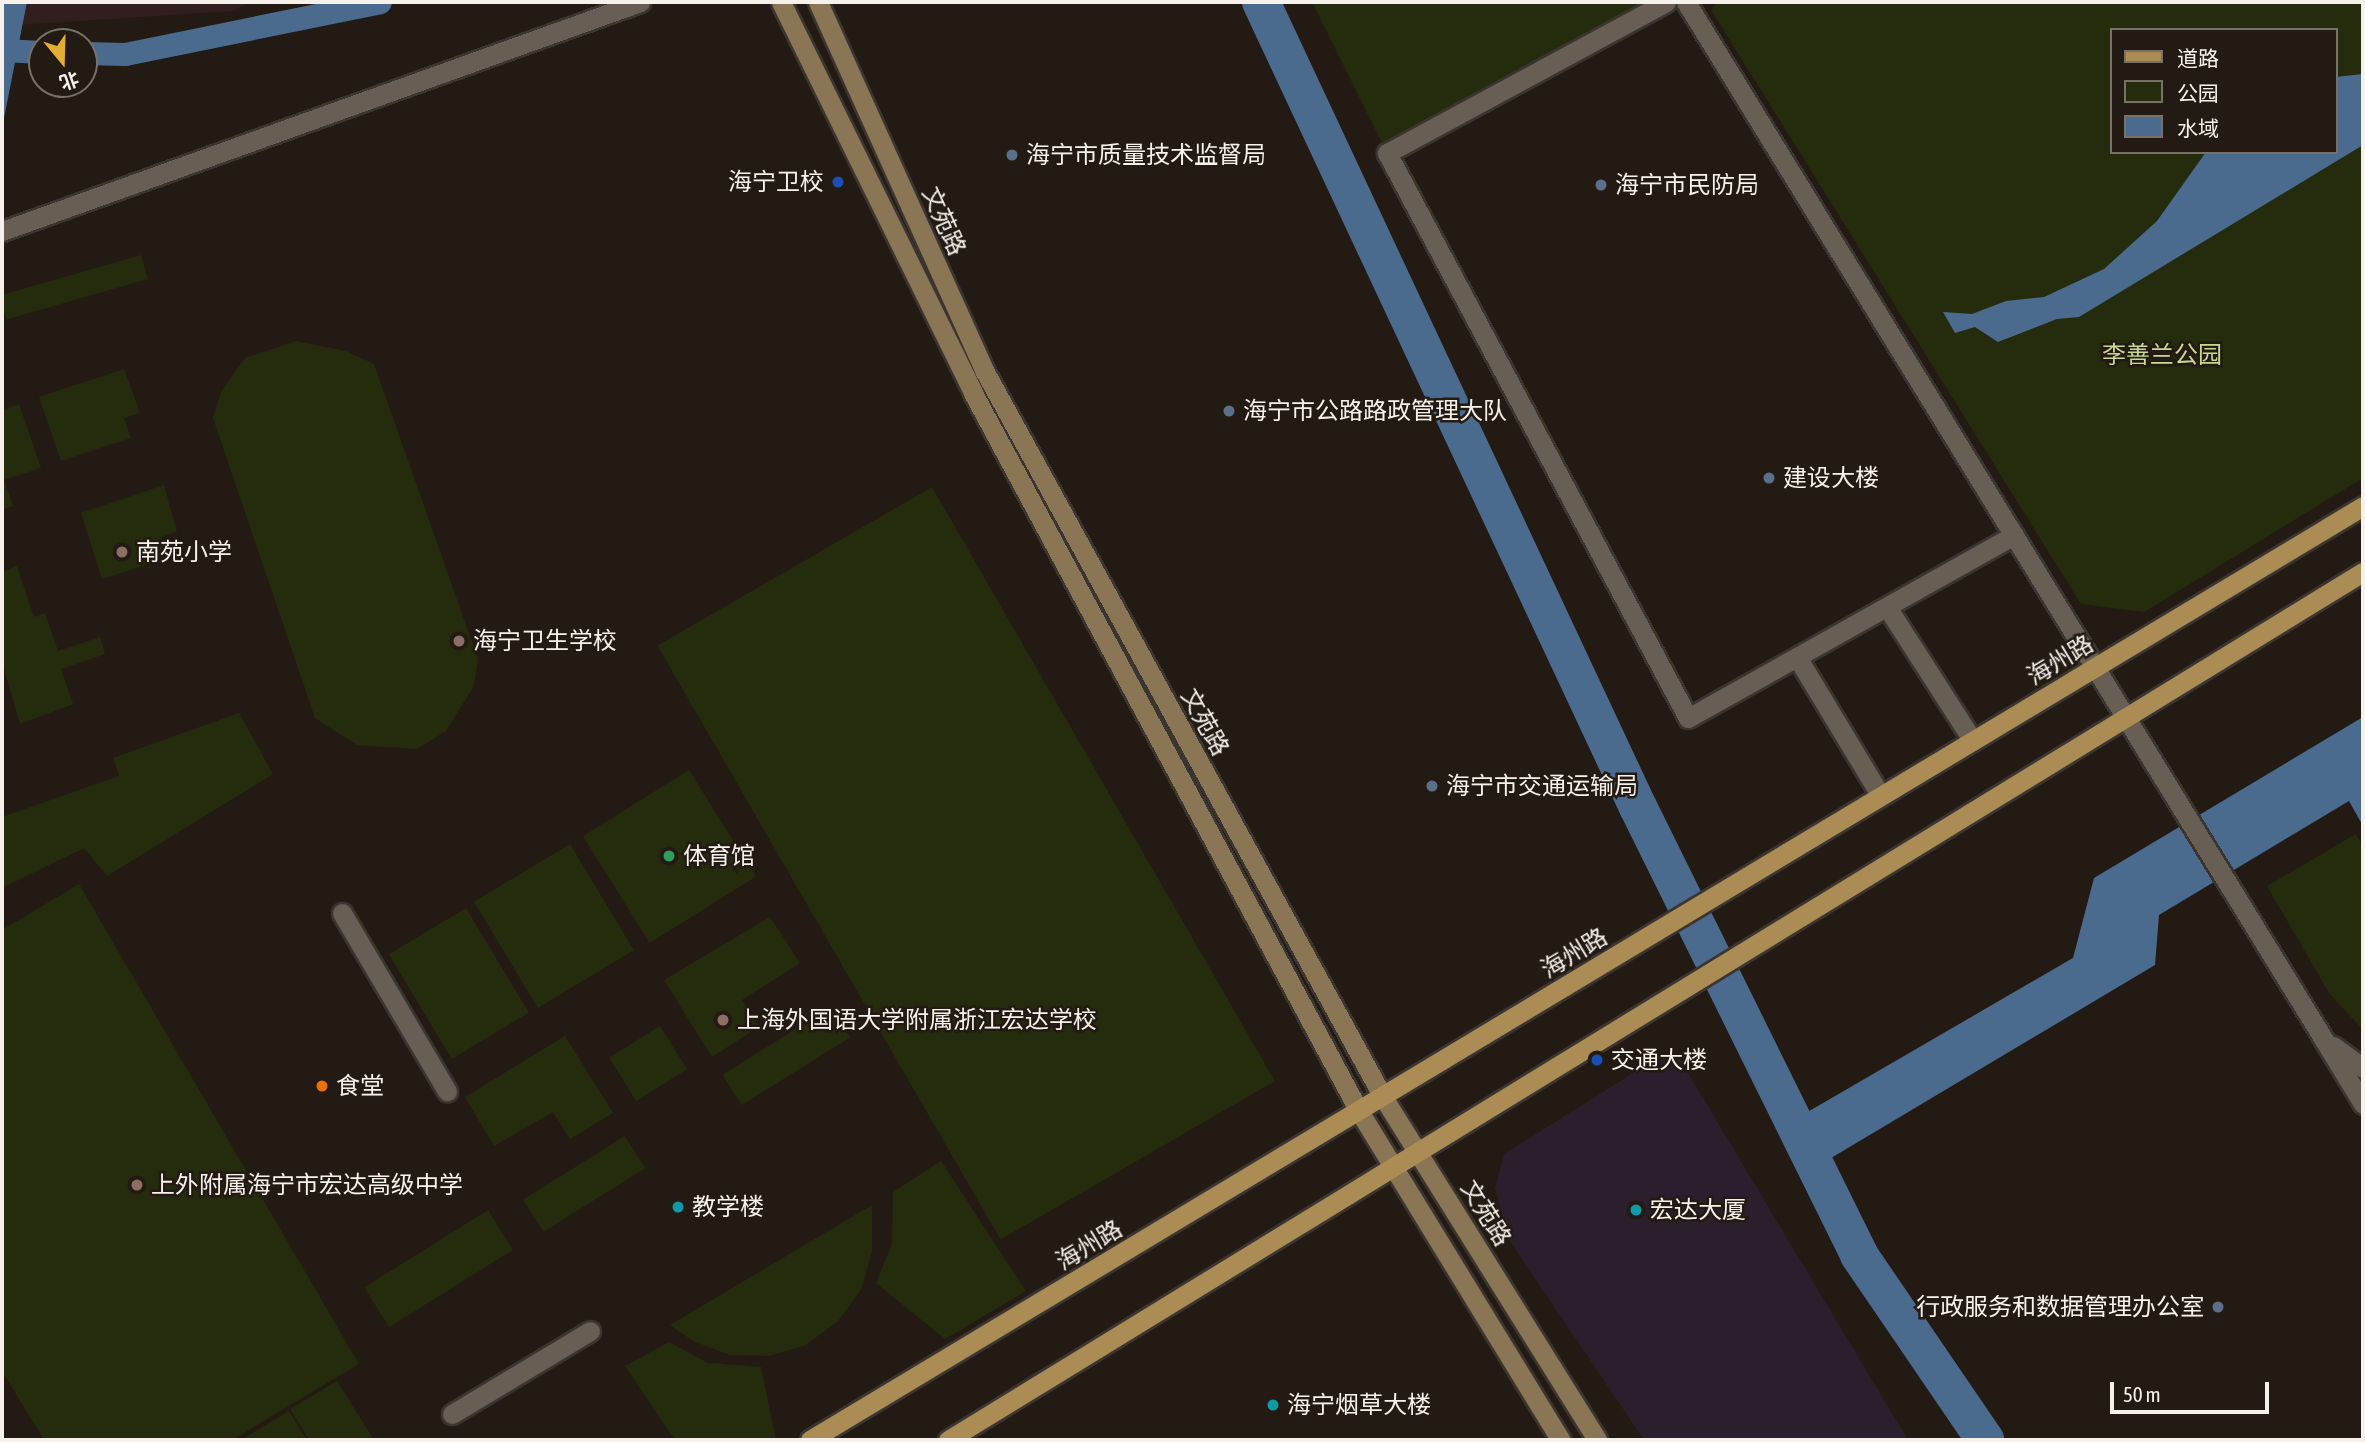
<!DOCTYPE html>
<html>
<head>
<meta charset="utf-8">
<style>
	body { margin:0 }
	#map { position:relative; width:2365px; height:1442px; overflow:hidden; background:#231b13; font-family:"Asap Condensed","Noto Sans SC",sans-serif }
	div>[style] { position:absolute }
	[style*='--x'] { left:calc(var(--x)*1px); top:calc(var(--y)*1px); width:calc(var(--w)*1px); rotate:calc(var(--a)*1deg) }
	.commercial>* { inset:0; background:#2b1f2d }
	.medical>* { inset:0; background:#311e1e }
	.green>* { inset:0; background:#252b0d; transform-origin:0 0 }
	.water>* { inset:0; background:#4b6b8e }
	.canal>* { height:23px; margin:-11.5px; padding:0 11.5px; transform-origin:11.5px; border-radius:11.5px; background:#4b6b8e }
	.river>* { height:38px; margin:-19px; padding:0 19px; transform-origin:19px; border-radius:19px; background:#4b6b8e }
	.roads { filter:drop-shadow(2px 0 #3b3531) drop-shadow(-2px 0 #3b3531) drop-shadow(0 2px #3b3531) drop-shadow(0 -2px #3b3531) }
	.minor>* { height:19px; margin:-9.5px; padding:0 9.5px; transform-origin:9.5px; border-radius:9.5px; background:#685e54 }
	.tertiary>* { height:19px; margin:-9.5px; padding:0 9.5px; transform-origin:9.5px; border-radius:9.5px; background:#685e54 }
	.secondary>* { height:19px; margin:-9.5px; padding:0 9.5px; transform-origin:9.5px; border-radius:9.5px; background:#8a7554 }
	.primary>* { height:19px; margin:-9.5px; padding:0 9.5px; transform-origin:9.5px; border-radius:9.5px; background:#ab8c55 }
	.dots>* { width:19px; height:19px; translate:-50% -50%; box-sizing:border-box; border:4px solid #231b13; border-radius:50% }
	span { translate:-50% -50%; white-space:nowrap; text-align:center; line-height:1.15; -webkit-text-stroke:5px #231b13; paint-order:stroke }
	.poi-label { font-size:24px; color:#f7f1ec }
	.left { translate:0 -50%; text-align:left }
	.right { translate:-100% -50%; text-align:right }
	.street-label { font-size:24px; color:#f7f1ec }
	.park-label { font-size:24px; color:#c8d88f }
	.frame { position:absolute; inset:0; border:4px solid #f7f1ec; pointer-events:none }
	.legend { position:absolute; left:2110px; top:28px; width:228px; height:126px; box-sizing:border-box; background:#231b13; border:2px solid #78716a; margin:0; padding:9px 12px; list-style:none; font-size:21px; color:#f7f1ec }
	.legend li { display:flex; align-items:center; gap:14px; height:35px }
	.legend b { width:35px; border:2px solid #78716a }
	.north { position:absolute; left:28px; top:28px; width:70px; height:70px; box-sizing:border-box; background:#231b13; border:2px solid #78716a; border-radius:50%; rotate:161deg; font-size:19px; font-weight:700; line-height:28px; text-align:center; color:#f7f1ec }
	.north::after { content:''; display:block; margin:auto; width:24px; height:32px; background:#e1af34; clip-path:polygon(50% 0,100% 100%,50% 72%,0 100%) }
	.scale { position:absolute; left:2110px; top:1382px; width:159px; height:32px; box-sizing:border-box; border:4px solid #f7f1ec; border-top:0; padding-left:9px; font-size:21px; line-height:24px; white-space:nowrap; color:#f7f1ec; -webkit-text-stroke:5px #231b13; paint-order:stroke }
</style>
</head>
<body>
<div id="map">
	<div class="commercial">
		<i style="clip-path:polygon(1673px 1048px,1908px 1440px,1644px 1440px,1508px 1238px,1495px 1188px,1504px 1154px)"></i>
	</div>
	<div class="medical">
		<i style="clip-path:polygon(2px 2px,249px 2px,233px 11px,2px 26px)"></i>
	</div>
	<div class="green">
		<i style="clip-path:polygon(1312px 2px,1666px 2px,1387px 153px)"></i>
		<i style="clip-path:polygon(evenodd,1717px 2px,2363px 2px,2363px 478px,2144px 612px,2081px 604px,1711px 10px,1717px 2px,2111px 30px,2335px 30px,2335px 152px,2111px 152px,2111px 30px)"></i>
		<i style="left:141px;top:255px;width:25px;height:147px;rotate:74deg"></i>
		<i style="clip-path:polygon(296px 341px,346px 351px,374px 364px,478px 659px,474px 686px,446px 731px,417px 749px,357px 745px,315px 718px,213px 418px,221px 392px,245px 358px)"></i>
		<i style="clip-path:polygon(124px 369px,140px 413px,124px 418px,131px 438px,61px 461px,39px 397px)"></i>
		<i style="clip-path:polygon(19px 404px,41px 468px,4px 480px,13px 506px,2px 510px,2px 410px)"></i>
		<i style="clip-path:polygon(164px 485px,177px 532px,161px 537px,167px 558px,102px 579px,81px 513px)"></i>
		<i style="left:932px;top:487px;width:686px;height:317px;rotate:60deg"></i>
		<i style="clip-path:polygon(17px 566px,34px 617px,45px 613px,58px 651px,100px 637px,105px 654px,61px 669px,73px 704px,20px 724px,2px 662px,2px 572px)"></i>
		<i style="clip-path:polygon(239px 713px,273px 774px,107px 876px,84px 848px,2px 888px,2px 817px,119px 776px,113px 758px)"></i>
		<i style="left:689px;top:770px;width:126px;height:125px;rotate:58deg"></i>
		<i style="clip-path:polygon(2356px 834px,2363px 847px,2363px 1030px,2329px 993px,2267px 886px)"></i>
		<i style="left:570px;top:844px;width:124px;height:112px;rotate:59deg"></i>
		<i style="clip-path:polygon(79px 884px,359px 1364px,232px 1440px,44px 1440px,2px 1371px,2px 930px)"></i>
		<i style="left:466px;top:908px;width:122px;height:90px;rotate:59deg"></i>
		<i style="clip-path:polygon(770px 917px,800px 963px,742px 1000px,759px 1027px,712px 1057px,664px 980px)"></i>
		<i style="left:831px;top:1007px;width:36px;height:128px;rotate:58deg"></i>
		<i style="left:660px;top:1026px;width:51px;height:60px;rotate:58deg"></i>
		<i style="clip-path:polygon(565px 1036px,613px 1113px,570px 1139px,553px 1112px,494px 1146px,465px 1097px)"></i>
		<i style="left:625px;top:1136px;width:38px;height:120px;rotate:58deg"></i>
		<i style="clip-path:polygon(941px 1161px,1026px 1291px,945px 1339px,876px 1283px,892px 1244px,893px 1192px)"></i>
		<i style="clip-path:polygon(872px 1205px,872px 1252px,861px 1290px,838px 1321px,806px 1345px,769px 1356px,730px 1355px,693px 1341px,670px 1325px)"></i>
		<i style="left:488px;top:1210px;width:47px;height:146px;rotate:58deg"></i>
		<i style="clip-path:polygon(669px 1342px,708px 1363px,761px 1367px,776px 1440px,675px 1440px,625px 1366px)"></i>
		<i style="clip-path:polygon(337px 1381px,374px 1440px,309px 1440px,290px 1409px)"></i>
		<i style="clip-path:polygon(289px 1411px,307px 1440px,239px 1440px,241px 1440px)"></i>
	</div>
	<div class="water">
		<i style="clip-path:polygon(2px 2px,27px 2px,2px 128px)"></i>
		<i style="clip-path:polygon(2363px 74px,2363px 145px,2079px 317px,2057px 319px,1998px 342px,1975px 327px,1955px 333px,1943px 312px,1972px 314px,2006px 301px,2044px 297px,2104px 269px,2157px 221px,2206px 152px,2335px 152px,2335px 77px)"></i>
		<i style="clip-path:polygon(2363px 717px,2363px 826px,2349px 801px,2159px 915px,2155px 965px,1816px 1167px,1792px 1121px,2073px 958px,2094px 878px)"></i>
	</div>
	<div class="canal">
		<i style="--x:2;--y:50;--w:40;--a:2.9"></i>
		<i style="--x:84;--y:53;--w:41;--a:1.4"></i>
		<i style="--x:125;--y:54;--w:260;--a:-11.5"></i>
	</div>
	<div class="river">
		<i style="--x:1261;--y:2;--w:889;--a:64.91"></i>
		<i style="--x:1638;--y:807;--w:500;--a:63.7"></i>
		<i style="--x:1859;--y:1255;--w:224;--a:55.7"></i>
	</div>
	<div class="roads">
		<div class="minor">
			<i style="--x:1387;--y:153;--w:640;--a:61.95"></i>
			<i style="--x:1688;--y:718;--w:374;--a:-29.3"></i>
			<i style="--x:1887;--y:607;--w:159;--a:57.3"></i>
			<i style="--x:1797;--y:657;--w:162;--a:58.9"></i>
			<i style="--x:342;--y:913;--w:207;--a:59.5"></i>
			<i style="--x:2324;--y:1040;--w:75;--a:58.6"></i>
			<i style="--x:2333;--y:1046;--w:37;--a:36"></i>
			<i style="--x:452;--y:1414;--w:161;--a:-31"></i>
		</div>
		<div class="tertiary">
			<i style="--x:1686;--y:2;--w:1218;--a:58.42"></i>
			<i style="--x:1387;--y:153;--w:317;--a:-28.4"></i>
			<i style="--x:2;--y:231;--w:678;--a:-19.74"></i>
		</div>
		<div class="secondary">
			<i style="--x:781;--y:2;--w:436;--a:63.8"></i>
			<i style="--x:973;--y:393;--w:815;--a:61.74"></i>
			<i style="--x:1359;--y:1111;--w:386;--a:58.5"></i>
			<i style="--x:818;--y:2;--w:404;--a:65.7"></i>
			<i style="--x:984;--y:370;--w:829;--a:61.24"></i>
			<i style="--x:1383;--y:1097;--w:404;--a:58"></i>
		</div>
		<div class="primary">
			<i style="--x:810;--y:1440;--w:1812;--a:-31.02"></i>
			<i style="--x:948;--y:1440;--w:1660;--a:-31.53"></i>
		</div>
	</div>
	<div class="dots">
		<i style="left:1012px;top:155px;background:#5c6f8a"></i>
		<i style="left:838px;top:182px;background:#1a4fb4"></i>
		<i style="left:1601px;top:185px;background:#5c6f8a"></i>
		<i style="left:1229px;top:411px;background:#5c6f8a"></i>
		<i style="left:1769px;top:478px;background:#5c6f8a"></i>
		<i style="left:122px;top:552px;background:#8d6e63"></i>
		<i style="left:459px;top:641px;background:#8d6e63"></i>
		<i style="left:1432px;top:786px;background:#5c6f8a"></i>
		<i style="left:669px;top:856px;background:#2e9e5b"></i>
		<i style="left:723px;top:1020px;background:#8d6e63"></i>
		<i style="left:1597px;top:1060px;background:#1a4fb4"></i>
		<i style="left:322px;top:1086px;background:#e8710a"></i>
		<i style="left:137px;top:1185px;background:#8d6e63"></i>
		<i style="left:678px;top:1207px;background:#0f9aa8"></i>
		<i style="left:1636px;top:1210px;background:#0f9aa8"></i>
		<i style="left:2218px;top:1307px;background:#5c6f8a"></i>
		<i style="left:1273px;top:1405px;background:#0f9aa8"></i>
	</div>
	<div class="poi-label">
		<span class="left" style="left:1026px;top:155px">海宁市质量技术监督局</span>
		<span class="right" style="left:824px;top:182px">海宁卫校</span>
		<span class="left" style="left:1615px;top:185px">海宁市民防局</span>
		<span class="left" style="left:1243px;top:411px">海宁市公路路政管理大队</span>
		<span class="left" style="left:1783px;top:478px">建设大楼</span>
		<span class="left" style="left:136px;top:552px">南苑小学</span>
		<span class="left" style="left:473px;top:641px">海宁卫生学校</span>
		<span class="left" style="left:1446px;top:786px">海宁市交通运输局</span>
		<span class="left" style="left:683px;top:856px">体育馆</span>
		<span class="left" style="left:737px;top:1020px">上海外国语大学附属浙江宏达学校</span>
		<span class="left" style="left:1611px;top:1060px">交通大楼</span>
		<span class="left" style="left:336px;top:1086px">食堂</span>
		<span class="left" style="left:151px;top:1185px">上外附属海宁市宏达高级中学</span>
		<span class="left" style="left:692px;top:1207px">教学楼</span>
		<span class="left" style="left:1650px;top:1210px">宏达大厦</span>
		<span class="right" style="left:2204px;top:1307px">行政服务和数据管理办公室</span>
		<span class="left" style="left:1287px;top:1405px">海宁烟草大楼</span>
	</div>
	<div class="street-label">
		<span style="left:944px;top:221px;rotate:66deg">文苑路</span>
		<span style="left:2060px;top:660px;rotate:-31deg">海州路</span>
		<span style="left:1205px;top:722px;rotate:61deg">文苑路</span>
		<span style="left:1574px;top:953px;rotate:-31deg">海州路</span>
		<span style="left:1486px;top:1213px;rotate:58deg">文苑路</span>
		<span style="left:1089px;top:1245px;rotate:-31deg">海州路</span>
	</div>
	<div class="park-label">
		<span style="left:2162px;top:355px">李善兰公园</span>
	</div>
	<div class="frame"></div>
	<ul class="legend">
	<li><b style="height:9px;background:#ab8c55"></b>道路</li>
	<li><b style="height:19px;background:#252b0d"></b>公园</li>
	<li><b style="height:19px;background:#4b6b8e"></b>水域</li>
	</ul>
	<div class="north">北</div>
	<div class="scale">50 m</div>
</div>
</body>
</html>
